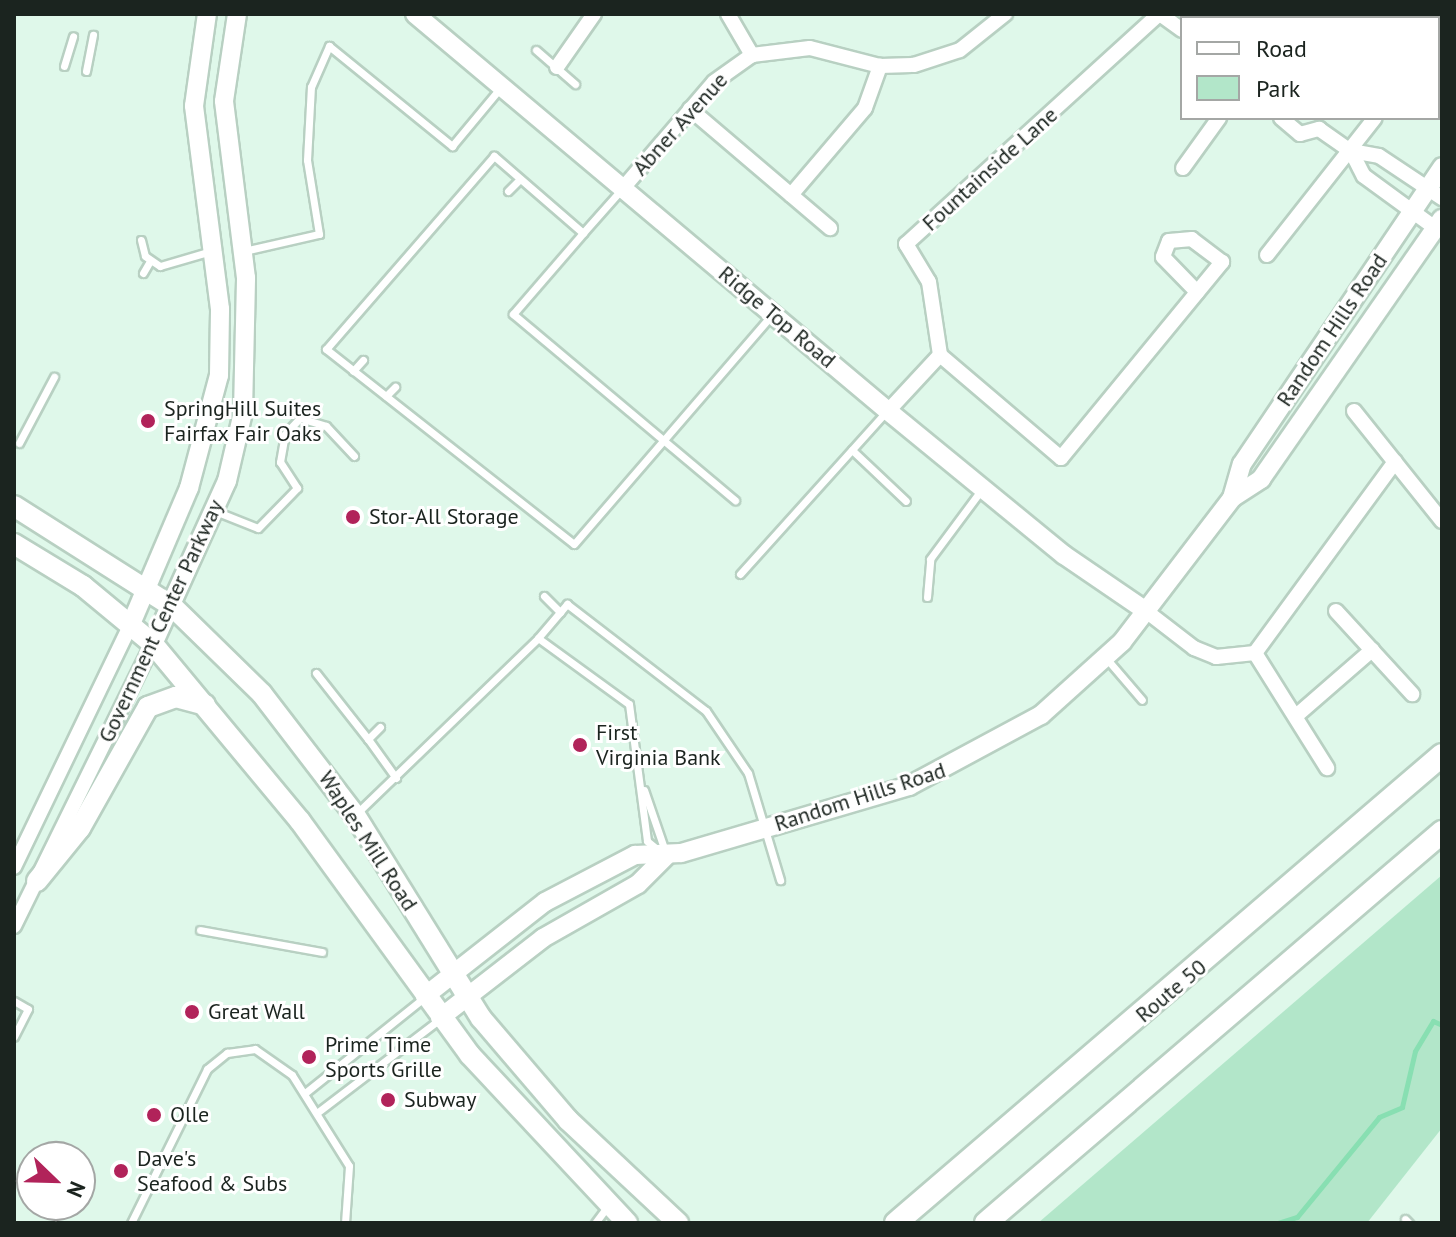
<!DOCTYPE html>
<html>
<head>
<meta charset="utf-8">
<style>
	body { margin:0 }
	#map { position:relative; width:1456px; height:1237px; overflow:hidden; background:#dff8ea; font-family:"PT Sans",sans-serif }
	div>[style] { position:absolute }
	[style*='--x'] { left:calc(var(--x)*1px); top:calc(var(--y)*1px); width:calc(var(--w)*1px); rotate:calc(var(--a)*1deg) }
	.green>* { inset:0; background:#b2e6c9 }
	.stream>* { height:5px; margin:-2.5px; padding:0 2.5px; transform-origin:2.5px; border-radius:2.5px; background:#88dfb2 }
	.roads { filter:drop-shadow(2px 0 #b8d0c2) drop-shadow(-2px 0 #b8d0c2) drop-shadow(0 2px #b8d0c2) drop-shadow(0 -2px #b8d0c2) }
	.service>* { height:7px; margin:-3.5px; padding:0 3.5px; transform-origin:3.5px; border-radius:3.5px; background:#fff }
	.minor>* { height:14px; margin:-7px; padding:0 7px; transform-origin:7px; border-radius:7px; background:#fff }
	.tertiary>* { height:18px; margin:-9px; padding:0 9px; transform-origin:9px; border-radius:9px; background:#fff }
	.secondary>* { height:20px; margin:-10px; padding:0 10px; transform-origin:10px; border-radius:10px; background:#fff }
	.primary>* { height:22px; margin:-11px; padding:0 11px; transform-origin:11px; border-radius:11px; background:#fff }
	.dots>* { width:22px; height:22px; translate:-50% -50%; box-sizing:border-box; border:4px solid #fff; border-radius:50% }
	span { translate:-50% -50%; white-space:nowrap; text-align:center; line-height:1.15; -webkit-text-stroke:6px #fff; paint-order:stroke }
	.street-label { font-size:22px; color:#1b241f }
	.poi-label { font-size:22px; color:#1b241f }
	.left { translate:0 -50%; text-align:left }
	.frame { position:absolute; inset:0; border:16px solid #1b241f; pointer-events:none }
	.legend { position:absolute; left:1180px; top:16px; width:260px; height:104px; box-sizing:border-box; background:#fff; border:2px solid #a4a7a5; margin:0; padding:10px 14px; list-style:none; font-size:24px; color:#1b241f }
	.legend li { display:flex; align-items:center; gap:16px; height:40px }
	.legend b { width:40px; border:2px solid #a4a7a5 }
	.north { position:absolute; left:16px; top:1141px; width:80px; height:80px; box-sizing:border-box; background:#fff; border:2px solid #a4a7a5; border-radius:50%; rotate:113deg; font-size:22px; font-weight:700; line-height:32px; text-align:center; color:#1b241f }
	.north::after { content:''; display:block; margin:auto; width:28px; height:36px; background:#b1235a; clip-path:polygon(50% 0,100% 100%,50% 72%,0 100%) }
</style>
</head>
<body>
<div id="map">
	<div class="green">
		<i style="clip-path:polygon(1442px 875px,1442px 1128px,1367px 1223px,1038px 1223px)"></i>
	</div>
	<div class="stream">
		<i style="--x:1217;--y:1223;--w:31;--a:0"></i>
		<i style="--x:1278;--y:1223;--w:20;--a:-18"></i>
		<i style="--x:1297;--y:1217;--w:129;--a:-50.6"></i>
		<i style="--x:1379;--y:1117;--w:25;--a:-23"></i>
		<i style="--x:1402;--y:1107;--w:57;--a:-76.9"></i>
		<i style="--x:1415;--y:1051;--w:35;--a:-59"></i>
		<i style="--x:1433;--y:1021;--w:10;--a:24"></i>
	</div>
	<div class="roads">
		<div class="service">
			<i style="--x:536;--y:50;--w:52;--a:41.1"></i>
			<i style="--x:64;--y:66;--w:31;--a:-73"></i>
			<i style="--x:86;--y:71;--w:37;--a:-79"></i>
			<i style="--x:621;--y:190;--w:57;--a:131.5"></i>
			<i style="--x:583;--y:233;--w:118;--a:-139.1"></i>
			<i style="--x:494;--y:156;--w:256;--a:131"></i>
			<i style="--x:326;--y:349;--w:315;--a:38.2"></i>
			<i style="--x:574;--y:544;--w:301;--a:-49.2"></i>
			<i style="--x:508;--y:191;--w:17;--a:-45"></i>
			<i style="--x:583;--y:233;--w:107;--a:130.8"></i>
			<i style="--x:513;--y:314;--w:290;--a:40"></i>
			<i style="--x:141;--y:240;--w:16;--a:76"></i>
			<i style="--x:145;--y:256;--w:18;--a:34"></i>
			<i style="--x:160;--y:266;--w:53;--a:-16.4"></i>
			<i style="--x:244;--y:251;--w:77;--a:-12.8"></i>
			<i style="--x:319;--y:234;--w:75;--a:-99.2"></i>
			<i style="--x:307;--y:160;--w:73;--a:-86.9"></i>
			<i style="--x:311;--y:87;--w:45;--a:-66.3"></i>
			<i style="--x:329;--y:46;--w:159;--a:39.1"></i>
			<i style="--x:452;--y:146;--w:78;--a:-50.2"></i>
			<i style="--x:143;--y:273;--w:14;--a:-60"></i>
			<i style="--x:353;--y:371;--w:15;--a:-48"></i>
			<i style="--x:386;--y:396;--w:13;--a:-45"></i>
			<i style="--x:19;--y:443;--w:75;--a:-62.1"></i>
			<i style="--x:852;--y:450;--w:74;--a:43.4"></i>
			<i style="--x:215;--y:511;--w:46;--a:21.6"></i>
			<i style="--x:258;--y:528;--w:56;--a:-45.7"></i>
			<i style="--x:297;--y:488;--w:31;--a:-123"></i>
			<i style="--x:280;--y:462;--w:28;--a:-80"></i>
			<i style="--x:285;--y:434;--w:22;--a:-47"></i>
			<i style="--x:300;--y:418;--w:27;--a:17"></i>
			<i style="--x:326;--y:426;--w:41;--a:47"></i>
			<i style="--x:740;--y:574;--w:218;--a:-48"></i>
			<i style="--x:544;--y:596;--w:23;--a:45"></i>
			<i style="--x:927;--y:597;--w:38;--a:-85"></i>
			<i style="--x:930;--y:559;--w:87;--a:-53.4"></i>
			<i style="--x:538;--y:638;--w:45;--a:-49.5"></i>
			<i style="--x:567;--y:604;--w:175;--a:37.6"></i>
			<i style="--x:706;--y:711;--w:75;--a:55.9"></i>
			<i style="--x:748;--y:773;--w:112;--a:73.3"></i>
			<i style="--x:1106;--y:658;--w:55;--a:49.4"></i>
			<i style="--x:316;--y:673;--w:84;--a:51.8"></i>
			<i style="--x:380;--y:727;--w:17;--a:135"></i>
			<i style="--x:368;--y:739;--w:48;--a:54.3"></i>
			<i style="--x:644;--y:790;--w:68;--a:71"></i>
			<i style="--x:357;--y:813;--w:252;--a:-44"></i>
			<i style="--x:538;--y:638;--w:112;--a:36"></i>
			<i style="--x:629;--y:704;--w:138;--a:82.5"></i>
			<i style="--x:647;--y:841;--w:13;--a:39"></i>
			<i style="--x:200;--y:930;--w:124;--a:10.2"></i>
			<i style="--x:14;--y:1001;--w:16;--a:30"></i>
			<i style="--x:28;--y:1009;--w:31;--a:117"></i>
			<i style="--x:305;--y:1093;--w:154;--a:-38.7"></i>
			<i style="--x:318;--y:1112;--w:153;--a:-37.3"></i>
			<i style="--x:1405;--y:1219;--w:6;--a:45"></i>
			<i style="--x:131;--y:1223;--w:172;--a:-63.7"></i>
			<i style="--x:207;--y:1069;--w:26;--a:-39"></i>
			<i style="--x:227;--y:1053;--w:28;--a:-8"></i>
			<i style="--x:255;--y:1049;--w:45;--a:35.1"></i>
			<i style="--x:292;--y:1075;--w:107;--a:57.9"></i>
			<i style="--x:349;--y:1166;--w:57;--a:94"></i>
			<i style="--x:595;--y:1223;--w:21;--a:-53"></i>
		</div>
		<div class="minor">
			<i style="--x:728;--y:14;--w:48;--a:59.7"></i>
			<i style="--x:1159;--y:14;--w:342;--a:137.7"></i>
			<i style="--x:906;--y:244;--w:44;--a:58.8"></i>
			<i style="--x:929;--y:282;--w:74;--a:81.4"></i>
			<i style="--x:940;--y:355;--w:159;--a:40.4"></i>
			<i style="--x:1061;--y:458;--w:254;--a:-50.6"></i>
			<i style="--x:1222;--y:262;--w:38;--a:-143"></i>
			<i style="--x:1192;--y:239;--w:23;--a:175"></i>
			<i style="--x:1169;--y:241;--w:17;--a:111"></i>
			<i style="--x:1163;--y:257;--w:49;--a:45.8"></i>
			<i style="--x:1160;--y:14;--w:27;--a:36"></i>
			<i style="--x:1308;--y:18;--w:6;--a:-45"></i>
			<i style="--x:557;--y:67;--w:65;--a:-55.1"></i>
			<i style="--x:690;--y:109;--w:184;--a:40.4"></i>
			<i style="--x:1281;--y:118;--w:25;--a:40"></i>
			<i style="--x:1300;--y:134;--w:20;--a:-15"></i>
			<i style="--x:1319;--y:129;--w:39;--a:35"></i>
			<i style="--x:1351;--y:151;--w:28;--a:10"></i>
			<i style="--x:1379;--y:156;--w:76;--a:33.7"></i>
			<i style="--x:1351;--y:151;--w:28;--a:63"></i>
			<i style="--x:1364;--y:176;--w:88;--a:36.2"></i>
			<i style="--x:1183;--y:168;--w:62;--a:-54.2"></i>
			<i style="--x:624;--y:187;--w:138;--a:-49.4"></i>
			<i style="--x:714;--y:82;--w:47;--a:-35.4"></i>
			<i style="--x:752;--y:55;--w:58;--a:-6.9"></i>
			<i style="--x:810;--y:48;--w:72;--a:14.4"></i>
			<i style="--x:880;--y:66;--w:34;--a:-2"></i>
			<i style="--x:914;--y:65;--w:48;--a:-18.1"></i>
			<i style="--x:960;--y:50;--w:58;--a:-38.7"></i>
			<i style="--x:791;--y:195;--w:114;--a:-49.6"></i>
			<i style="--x:865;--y:108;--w:45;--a:-70.3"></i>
			<i style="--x:1267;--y:255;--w:174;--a:-51.8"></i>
			<i style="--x:888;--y:411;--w:76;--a:-47.1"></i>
			<i style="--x:1354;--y:411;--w:141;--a:51.3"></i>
			<i style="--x:1146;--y:611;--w:61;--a:37.6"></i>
			<i style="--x:1194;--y:648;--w:24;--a:22"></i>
			<i style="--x:1216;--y:657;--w:39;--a:-6"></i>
			<i style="--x:1336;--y:611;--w:113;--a:47.5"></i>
			<i style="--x:1255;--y:653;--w:237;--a:-53.8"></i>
			<i style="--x:1255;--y:653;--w:136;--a:57.9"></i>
			<i style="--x:1296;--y:716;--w:101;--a:-41"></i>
			<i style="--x:14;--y:867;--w:270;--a:-64.3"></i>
			<i style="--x:14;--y:926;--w:314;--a:-63.8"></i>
		</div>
		<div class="tertiary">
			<i style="--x:415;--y:14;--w:618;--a:40.01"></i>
			<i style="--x:888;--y:411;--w:227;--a:39.3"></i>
			<i style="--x:1064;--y:555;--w:99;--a:34.3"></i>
			<i style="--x:1232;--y:498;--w:35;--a:-74"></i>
			<i style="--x:1242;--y:464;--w:358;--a:-56"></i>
			<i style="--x:131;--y:624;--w:148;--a:-66.9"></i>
			<i style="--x:189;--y:488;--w:117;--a:-75.1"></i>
			<i style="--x:219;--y:375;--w:66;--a:-89.1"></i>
			<i style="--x:220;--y:309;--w:205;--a:-97.3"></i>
			<i style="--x:194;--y:106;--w:93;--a:-82"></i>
			<i style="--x:153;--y:644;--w:179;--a:-65.6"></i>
			<i style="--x:227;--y:481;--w:71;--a:-76.9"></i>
			<i style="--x:243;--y:412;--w:134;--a:-88.7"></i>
			<i style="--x:246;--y:278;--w:178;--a:-97.1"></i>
			<i style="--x:224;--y:101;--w:88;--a:-81.5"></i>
			<i style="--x:425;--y:996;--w:152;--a:-38.1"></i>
			<i style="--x:545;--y:902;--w:102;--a:-27.6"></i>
			<i style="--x:635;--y:855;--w:46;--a:-2.5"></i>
			<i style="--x:681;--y:853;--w:238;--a:-16.4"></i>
			<i style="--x:909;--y:786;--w:150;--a:-28.3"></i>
			<i style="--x:1041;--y:715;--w:109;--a:-42"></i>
			<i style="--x:1122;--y:642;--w:181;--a:-52.6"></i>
			<i style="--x:1232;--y:498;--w:35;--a:-33"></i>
			<i style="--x:1261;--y:479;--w:317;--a:-55.2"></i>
			<i style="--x:440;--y:1018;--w:130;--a:-37.8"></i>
			<i style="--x:543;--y:938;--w:109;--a:-29.6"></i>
			<i style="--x:638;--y:884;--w:40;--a:-45"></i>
		</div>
		<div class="secondary">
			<i style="--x:14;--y:506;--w:188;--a:32.4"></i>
			<i style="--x:173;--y:607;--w:124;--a:44.3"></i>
			<i style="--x:262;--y:694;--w:153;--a:52.5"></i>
			<i style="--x:355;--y:815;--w:239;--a:58.2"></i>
			<i style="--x:481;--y:1018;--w:134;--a:49.5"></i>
			<i style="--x:568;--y:1120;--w:151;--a:43.1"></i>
			<i style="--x:14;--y:544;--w:81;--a:31.3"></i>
			<i style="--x:83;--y:586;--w:91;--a:39.6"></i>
			<i style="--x:153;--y:644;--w:230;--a:50.3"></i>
			<i style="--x:300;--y:821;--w:289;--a:54"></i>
			<i style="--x:470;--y:1055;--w:230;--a:46.9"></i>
			<i style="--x:37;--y:881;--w:68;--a:-50.9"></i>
			<i style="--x:80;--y:828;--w:139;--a:-60.7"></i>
			<i style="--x:148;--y:707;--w:30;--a:-20"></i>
			<i style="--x:176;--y:697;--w:30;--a:15"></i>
		</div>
		<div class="primary">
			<i style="--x:896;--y:1223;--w:719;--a:-40.6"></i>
			<i style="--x:986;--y:1223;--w:601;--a:-40.61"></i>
		</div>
	</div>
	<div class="dots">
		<i style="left:148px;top:421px;background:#b1235a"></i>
		<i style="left:353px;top:517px;background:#b1235a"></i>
		<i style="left:580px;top:745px;background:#b1235a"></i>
		<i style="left:192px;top:1012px;background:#b1235a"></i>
		<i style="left:309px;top:1057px;background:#b1235a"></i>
		<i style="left:388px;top:1100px;background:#b1235a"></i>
		<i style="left:154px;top:1115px;background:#b1235a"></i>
		<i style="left:121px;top:1171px;background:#b1235a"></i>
	</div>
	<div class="street-label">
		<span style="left:680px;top:124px;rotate:-48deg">Abner Avenue</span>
		<span style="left:990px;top:169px;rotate:-42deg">Fountainside Lane</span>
		<span style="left:777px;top:317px;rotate:40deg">Ridge Top Road</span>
		<span style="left:1332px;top:330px;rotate:-56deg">Random Hills Road</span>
		<span style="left:161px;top:621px;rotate:-65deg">Government Center Parkway</span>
		<span style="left:860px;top:797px;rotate:-18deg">Random Hills Road</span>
		<span style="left:368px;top:841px;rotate:57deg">Waples Mill Road</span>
		<span style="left:1171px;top:991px;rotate:-40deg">Route 50</span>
	</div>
	<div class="poi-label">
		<span class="left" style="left:164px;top:421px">SpringHill Suites<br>Fairfax Fair Oaks</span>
		<span class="left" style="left:369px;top:517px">Stor-All Storage</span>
		<span class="left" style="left:596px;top:745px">First<br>Virginia Bank</span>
		<span class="left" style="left:208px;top:1012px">Great Wall</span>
		<span class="left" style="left:325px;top:1057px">Prime Time<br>Sports Grille</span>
		<span class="left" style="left:404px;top:1100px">Subway</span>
		<span class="left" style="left:170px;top:1115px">Olle</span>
		<span class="left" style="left:137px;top:1171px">Dave's<br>Seafood &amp; Subs</span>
	</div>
	<div class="frame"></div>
	<ul class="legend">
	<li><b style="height:10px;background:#fff"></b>Road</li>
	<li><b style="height:22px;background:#b2e6c9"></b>Park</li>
	</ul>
	<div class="north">N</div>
</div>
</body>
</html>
